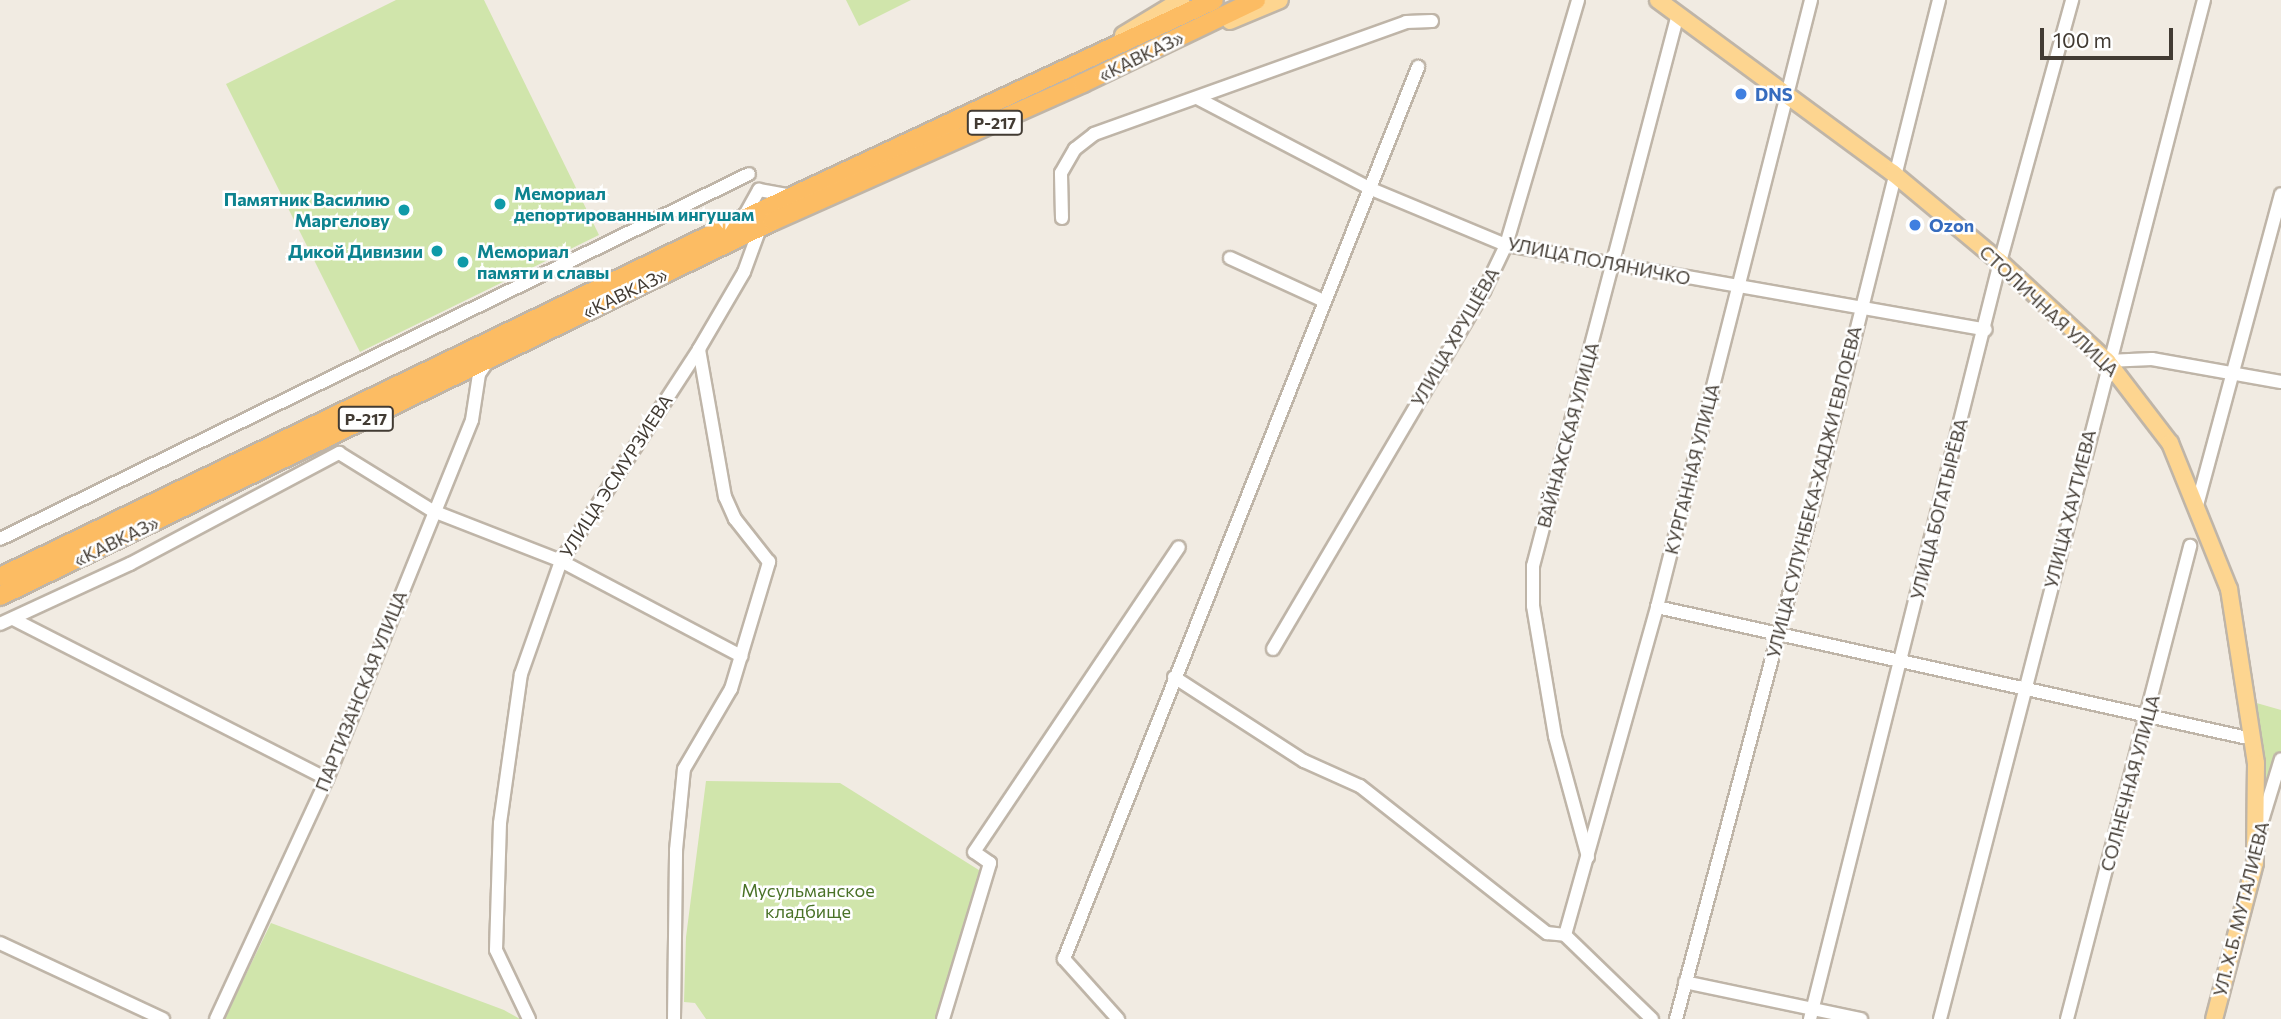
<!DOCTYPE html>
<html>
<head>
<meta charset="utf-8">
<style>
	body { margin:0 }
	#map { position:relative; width:2281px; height:1019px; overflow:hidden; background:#f1ebe2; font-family:Commissioner,sans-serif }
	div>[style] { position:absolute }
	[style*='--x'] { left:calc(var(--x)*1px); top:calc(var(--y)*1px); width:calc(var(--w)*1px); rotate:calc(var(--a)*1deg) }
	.green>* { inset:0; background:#d0e5ab }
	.roads { filter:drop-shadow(2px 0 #bfb5a8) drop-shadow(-2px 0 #bfb5a8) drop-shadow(0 2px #bfb5a8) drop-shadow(0 -2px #bfb5a8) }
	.minor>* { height:12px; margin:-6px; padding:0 6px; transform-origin:6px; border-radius:6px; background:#fff }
	.major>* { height:16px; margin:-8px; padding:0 8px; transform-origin:8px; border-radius:8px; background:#fdd590 }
	.highway>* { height:18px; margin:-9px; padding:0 9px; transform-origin:9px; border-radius:9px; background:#fcbc63 }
	.dots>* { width:19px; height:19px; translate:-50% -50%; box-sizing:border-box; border:4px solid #fff; border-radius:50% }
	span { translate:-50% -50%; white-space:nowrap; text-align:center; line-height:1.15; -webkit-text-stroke:5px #fff; paint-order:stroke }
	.shield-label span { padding:2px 5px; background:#fff; border:2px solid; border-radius:5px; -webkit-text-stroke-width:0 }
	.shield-label { font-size:16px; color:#423b33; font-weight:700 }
	.street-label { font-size:18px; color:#423b33 }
	.shop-label { font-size:18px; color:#366cbe; font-weight:700 }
	.left { translate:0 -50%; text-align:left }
	.culture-label { font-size:18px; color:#0d838f; font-weight:700 }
	.right { translate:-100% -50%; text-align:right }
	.park-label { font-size:18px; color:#4a7228 }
	.scale { position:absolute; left:2040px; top:28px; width:133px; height:32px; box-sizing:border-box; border:4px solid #423b33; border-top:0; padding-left:9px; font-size:21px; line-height:24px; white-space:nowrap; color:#423b33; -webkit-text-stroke:5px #fff; paint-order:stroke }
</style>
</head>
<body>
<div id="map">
	<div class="green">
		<i style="clip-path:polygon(396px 0,484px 0,599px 235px,360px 352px,226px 84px)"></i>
		<i style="clip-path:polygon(846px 0,911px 0,859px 26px)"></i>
		<i style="clip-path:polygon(2246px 700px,2281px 710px,2281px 759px,2258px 835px)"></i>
		<i style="clip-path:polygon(706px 781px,840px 783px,982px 872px,938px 1019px,706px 1019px,695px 1003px,684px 1002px,686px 937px)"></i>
		<i style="clip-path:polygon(271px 923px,504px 1010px,520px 1019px,224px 1019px)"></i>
	</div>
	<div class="roads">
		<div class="minor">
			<i style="--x:1199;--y:99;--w:192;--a:27.6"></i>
			<i style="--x:1369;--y:188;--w:148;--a:22.6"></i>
			<i style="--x:1506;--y:245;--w:487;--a:10"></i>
			<i style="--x:745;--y:215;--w:29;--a:-61"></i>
			<i style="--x:759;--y:190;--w:28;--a:10"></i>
			<i style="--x:1062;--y:218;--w:45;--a:-91.3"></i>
			<i style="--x:1061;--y:173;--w:28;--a:-60"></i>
			<i style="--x:1075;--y:149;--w:24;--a:-38"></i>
			<i style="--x:1094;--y:134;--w:331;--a:-19.7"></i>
			<i style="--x:1406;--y:22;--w:26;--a:-2"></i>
			<i style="--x:1230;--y:258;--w:103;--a:24.6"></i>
			<i style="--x:2107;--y:361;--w:45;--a:-2.5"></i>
			<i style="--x:2152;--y:359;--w:131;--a:10.1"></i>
			<i style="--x:2196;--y:509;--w:326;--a:-74.9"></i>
			<i style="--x:0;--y:539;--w:833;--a:-25.98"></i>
			<i style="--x:1657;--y:607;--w:609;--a:12.51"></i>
			<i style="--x:13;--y:619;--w:352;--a:27"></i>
			<i style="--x:0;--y:624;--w:143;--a:-24.8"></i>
			<i style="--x:130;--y:564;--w:237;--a:-28"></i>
			<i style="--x:339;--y:453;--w:110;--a:31.7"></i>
			<i style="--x:433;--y:511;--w:137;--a:21.3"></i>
			<i style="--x:561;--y:561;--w:204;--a:27.8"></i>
			<i style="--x:1273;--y:649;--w:416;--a:-59.5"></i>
			<i style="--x:1484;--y:291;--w:51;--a:-64.4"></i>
			<i style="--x:1506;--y:245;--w:255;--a:-73.6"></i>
			<i style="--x:1174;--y:677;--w:155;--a:32.9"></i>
			<i style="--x:1304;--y:761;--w:61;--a:24.1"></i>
			<i style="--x:1360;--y:786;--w:238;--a:38.2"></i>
			<i style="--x:1547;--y:933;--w:18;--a:6"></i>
			<i style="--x:1565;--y:935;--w:121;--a:44"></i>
			<i style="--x:2258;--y:834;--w:78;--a:-73"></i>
			<i style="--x:1588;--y:857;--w:125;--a:-105.3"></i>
			<i style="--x:1555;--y:736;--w:132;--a:-99.6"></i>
			<i style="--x:1533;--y:606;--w:40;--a:-90"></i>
			<i style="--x:1533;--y:566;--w:571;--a:-75.28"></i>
			<i style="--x:1565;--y:935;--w:341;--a:-74.3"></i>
			<i style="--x:1657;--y:607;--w:626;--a:-75.76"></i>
			<i style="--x:0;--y:943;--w:180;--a:25"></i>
			<i style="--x:1685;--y:982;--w:180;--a:11.9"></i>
			<i style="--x:216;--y:1019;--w:264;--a:-65.2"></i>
			<i style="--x:327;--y:779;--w:387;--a:-68"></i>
			<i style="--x:472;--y:420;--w:47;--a:-81.3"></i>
			<i style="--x:479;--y:374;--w:16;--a:-55"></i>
			<i style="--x:529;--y:1019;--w:76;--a:-115.6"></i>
			<i style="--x:496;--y:950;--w:127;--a:-88.2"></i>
			<i style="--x:500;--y:823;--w:150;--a:-82"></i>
			<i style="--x:521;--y:674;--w:120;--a:-70.5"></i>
			<i style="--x:561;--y:561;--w:253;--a:-56.9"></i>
			<i style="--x:699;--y:349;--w:89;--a:-59.7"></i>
			<i style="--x:744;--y:272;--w:47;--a:-70"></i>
			<i style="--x:674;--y:1019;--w:169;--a:-89.3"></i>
			<i style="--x:676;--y:850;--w:81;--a:-84.4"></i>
			<i style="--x:684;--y:769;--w:93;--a:-59.6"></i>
			<i style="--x:731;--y:689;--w:133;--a:-73.3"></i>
			<i style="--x:769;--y:562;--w:55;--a:-128.3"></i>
			<i style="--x:735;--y:519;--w:24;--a:-114"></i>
			<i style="--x:725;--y:497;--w:150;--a:-100"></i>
			<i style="--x:943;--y:1019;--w:163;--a:-73.2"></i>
			<i style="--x:990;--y:863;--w:19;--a:-145"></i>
			<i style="--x:974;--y:852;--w:367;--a:-56.1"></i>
			<i style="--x:1118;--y:1019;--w:81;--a:-132"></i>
			<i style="--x:1064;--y:959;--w:960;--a:-68.35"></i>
			<i style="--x:1676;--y:1019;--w:525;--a:-75.09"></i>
			<i style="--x:1811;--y:512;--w:528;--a:-75.96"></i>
			<i style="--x:1810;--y:1019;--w:780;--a:-75.91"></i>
			<i style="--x:2000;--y:262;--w:272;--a:-74.6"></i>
			<i style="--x:1940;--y:1019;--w:1053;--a:-75.48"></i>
			<i style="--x:2067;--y:1019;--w:489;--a:-75.4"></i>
		</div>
		<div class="major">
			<i style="--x:1658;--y:0;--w:292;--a:36.4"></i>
			<i style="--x:1893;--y:173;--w:139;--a:39.8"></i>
			<i style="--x:2000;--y:262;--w:146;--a:42.8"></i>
			<i style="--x:2107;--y:361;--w:103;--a:52.5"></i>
			<i style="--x:2170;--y:443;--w:157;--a:68"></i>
			<i style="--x:2229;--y:589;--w:176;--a:81.2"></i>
			<i style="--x:2256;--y:763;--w:100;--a:90.6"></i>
			<i style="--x:2255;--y:863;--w:161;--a:104.7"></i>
			<i style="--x:1230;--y:21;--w:54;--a:-22.8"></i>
			<i style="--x:1123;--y:35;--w:68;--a:-31.1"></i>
		</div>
		<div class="highway">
			<i style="--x:0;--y:577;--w:818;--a:-25.72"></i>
			<i style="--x:737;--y:222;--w:526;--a:-24.96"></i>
			<i style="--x:0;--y:596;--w:859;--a:-25.88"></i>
			<i style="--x:773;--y:221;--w:339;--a:-24"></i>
			<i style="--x:1083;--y:83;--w:192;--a:-25.6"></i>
		</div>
	</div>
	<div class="dots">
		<i style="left:1741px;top:94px;background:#3f7fe0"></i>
		<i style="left:500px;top:204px;background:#0f9aa8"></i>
		<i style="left:404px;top:210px;background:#0f9aa8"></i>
		<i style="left:1915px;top:225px;background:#3f7fe0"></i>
		<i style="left:437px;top:251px;background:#0f9aa8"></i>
		<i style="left:463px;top:262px;background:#0f9aa8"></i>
	</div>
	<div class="shield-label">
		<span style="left:995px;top:123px">Р-217</span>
		<span style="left:366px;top:419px">Р-217</span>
	</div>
	<div class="street-label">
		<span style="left:1141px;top:56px;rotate:-26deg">«КАВКАЗ»</span>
		<span style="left:1599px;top:261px;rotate:11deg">УЛИЦА ПОЛЯНИЧКО</span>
		<span style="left:625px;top:293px;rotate:-26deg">«КАВКАЗ»</span>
		<span style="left:2049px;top:311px;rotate:43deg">СТОЛИЧНАЯ УЛИЦА</span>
		<span style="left:1455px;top:337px;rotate:-60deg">УЛИЦА ХРУЩЁВА</span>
		<span style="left:1568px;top:435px;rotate:-75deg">ВАЙНАХСКАЯ УЛИЦА</span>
		<span style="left:1692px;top:469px;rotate:-76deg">КУРГАННАЯ УЛИЦА</span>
		<span style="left:616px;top:476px;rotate:-57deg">УЛИЦА ЭСМУРЗИЕВА</span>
		<span style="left:1814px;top:492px;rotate:-76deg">УЛИЦА СУЛУНБЕКА-ХАДЖИ ЕВЛОЕВА</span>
		<span style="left:1939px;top:509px;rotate:-76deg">УЛИЦА БОГАТЫРЁВА</span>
		<span style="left:2070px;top:509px;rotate:-76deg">УЛИЦА ХАУТИЕВА</span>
		<span style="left:116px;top:541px;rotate:-26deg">«КАВКАЗ»</span>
		<span style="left:361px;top:691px;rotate:-68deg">ПАРТИЗАНСКАЯ УЛИЦА</span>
		<span style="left:2130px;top:783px;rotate:-75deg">СОЛНЕЧНАЯ УЛИЦА</span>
		<span style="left:2241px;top:909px;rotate:-76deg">УЛ. Х.Б. МУТАЛИЕВА</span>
	</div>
	<div class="shop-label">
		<span class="left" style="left:1755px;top:94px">DNS</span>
		<span class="left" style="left:1929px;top:225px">Ozon</span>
	</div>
	<div class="culture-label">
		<span class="left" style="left:514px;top:204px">Мемориал<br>депортированным ингушам</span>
		<span class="right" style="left:390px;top:210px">Памятник Василию<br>Маргелову</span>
		<span class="right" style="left:423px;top:251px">Дикой Дивизии</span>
		<span class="left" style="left:477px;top:262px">Мемориал<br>памяти и славы</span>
	</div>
	<div class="park-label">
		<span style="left:808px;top:901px">Мусульманское<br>кладбище</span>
	</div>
	<div class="scale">100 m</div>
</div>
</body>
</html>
